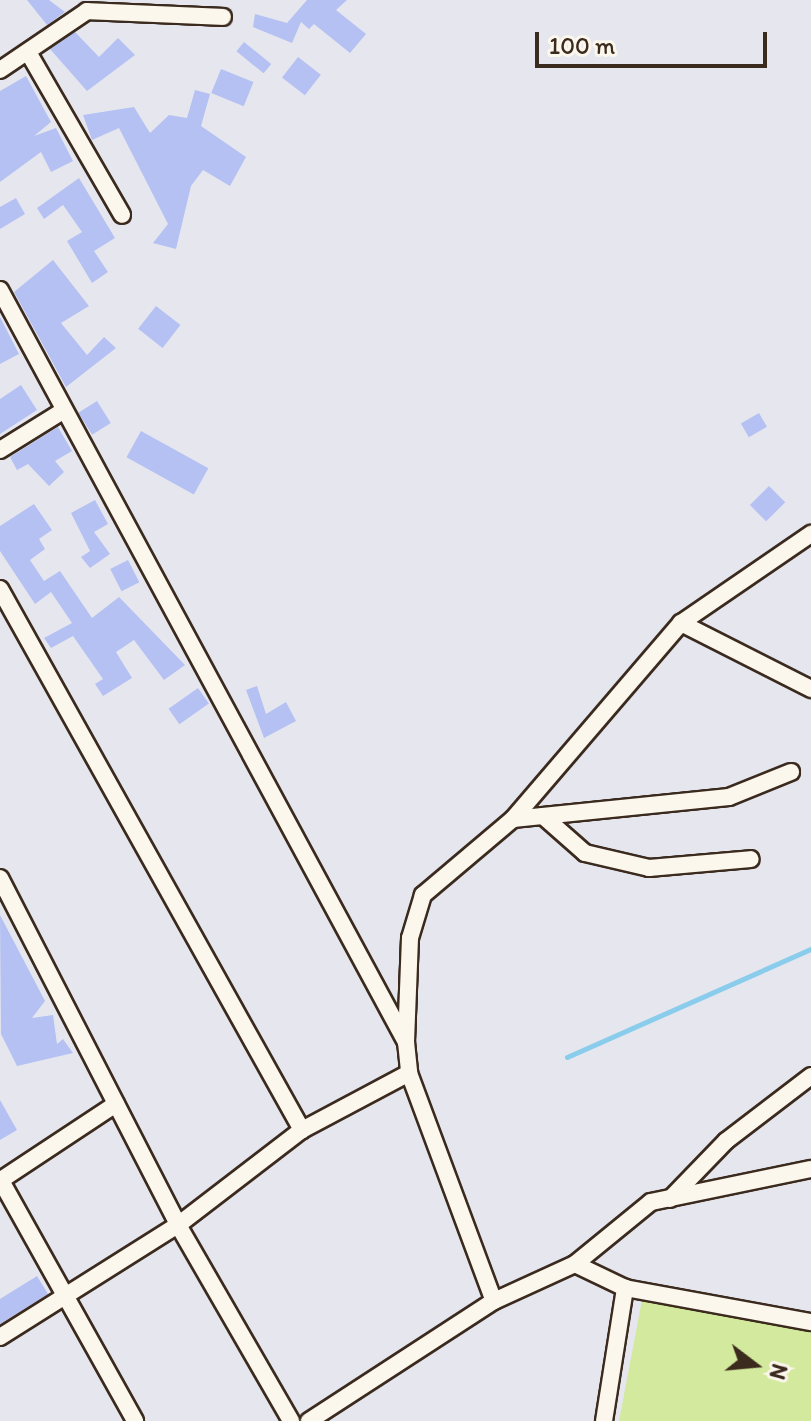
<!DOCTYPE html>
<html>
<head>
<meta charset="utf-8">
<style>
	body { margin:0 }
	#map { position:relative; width:811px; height:1421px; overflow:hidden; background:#e6e7ee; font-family:Itim,sans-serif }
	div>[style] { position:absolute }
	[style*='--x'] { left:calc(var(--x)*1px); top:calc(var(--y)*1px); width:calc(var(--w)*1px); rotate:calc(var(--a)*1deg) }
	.green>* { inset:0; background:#d3e99d }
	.stream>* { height:5px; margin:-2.5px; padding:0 2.5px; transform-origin:2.5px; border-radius:2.5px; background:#89cceb }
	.building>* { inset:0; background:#b4c1f2; transform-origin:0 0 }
	.roads { filter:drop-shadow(2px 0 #3b2a1e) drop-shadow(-2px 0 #3b2a1e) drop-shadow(0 2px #3b2a1e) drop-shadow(0 -2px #3b2a1e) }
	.street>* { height:16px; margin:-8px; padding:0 8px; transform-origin:8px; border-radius:8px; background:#fbf7ec }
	span { translate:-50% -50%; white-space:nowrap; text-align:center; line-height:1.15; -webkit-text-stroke:8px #fbf7ec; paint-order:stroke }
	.north { position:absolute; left:715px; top:1325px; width:80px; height:80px; -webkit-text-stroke:6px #fbf7ec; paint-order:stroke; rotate:106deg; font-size:22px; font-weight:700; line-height:32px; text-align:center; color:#3b2a1e }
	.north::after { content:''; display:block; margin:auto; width:28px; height:36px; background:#3b2a1e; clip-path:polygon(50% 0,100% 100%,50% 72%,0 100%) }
	.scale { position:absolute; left:535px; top:32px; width:232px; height:36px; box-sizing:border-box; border:4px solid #3b2a1e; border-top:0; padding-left:10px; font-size:24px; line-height:28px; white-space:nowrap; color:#3b2a1e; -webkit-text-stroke:6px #fbf7ec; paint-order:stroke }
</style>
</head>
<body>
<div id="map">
	<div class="green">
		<i style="clip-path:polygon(642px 1300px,811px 1330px,811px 1421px,619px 1421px)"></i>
	</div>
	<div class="stream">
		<i style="--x:567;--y:1057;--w:267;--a:-23.9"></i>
	</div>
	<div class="building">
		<i style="clip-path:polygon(27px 0,49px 0,65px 12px,47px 25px)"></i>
		<i style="clip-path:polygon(307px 0,347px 0,336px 10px,366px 34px,350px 53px,314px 24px,309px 29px,301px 22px,292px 43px,253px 27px,255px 14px,287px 23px)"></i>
		<i style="clip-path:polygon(75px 32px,99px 57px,118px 38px,135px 55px,87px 91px,50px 49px)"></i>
		<i style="left:244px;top:42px;width:35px;height:12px;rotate:39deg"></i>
		<i style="left:298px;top:57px;width:29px;height:26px;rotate:38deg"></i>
		<i style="left:221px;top:69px;width:35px;height:26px;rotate:22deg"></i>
		<i style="clip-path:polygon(26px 76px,51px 122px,34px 136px,56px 128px,73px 161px,51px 172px,41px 152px,0 182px,0 91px)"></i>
		<i style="clip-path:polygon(195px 90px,210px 94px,201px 126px,246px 157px,230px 186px,203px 170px,191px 186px,176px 249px,153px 243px,168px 224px,119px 128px,92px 140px,83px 115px,134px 107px,150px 133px,169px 115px,187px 118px)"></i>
		<i style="clip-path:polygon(79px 178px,115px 238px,94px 251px,108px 272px,92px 283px,67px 241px,82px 232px,63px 205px,44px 219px,37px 208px)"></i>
		<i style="clip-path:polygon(16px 198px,25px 214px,0 229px,0 207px)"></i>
		<i style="clip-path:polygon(53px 260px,89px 306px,61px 323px,87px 355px,104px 337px,116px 348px,66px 387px,14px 292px)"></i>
		<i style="left:156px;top:306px;width:31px;height:29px;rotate:38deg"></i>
		<i style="clip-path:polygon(0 317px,19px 354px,0 364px)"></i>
		<i style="clip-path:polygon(21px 385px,37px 410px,0 434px,0 399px)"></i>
		<i style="left:97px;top:401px;width:26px;height:22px;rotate:58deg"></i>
		<i style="left:759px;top:413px;width:16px;height:21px;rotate:60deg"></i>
		<i style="clip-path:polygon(58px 427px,72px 451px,55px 461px,64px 472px,49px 486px,28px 464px,17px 470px,10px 457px)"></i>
		<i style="left:141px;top:431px;width:77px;height:30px;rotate:29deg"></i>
		<i style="left:769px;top:486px;width:23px;height:27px;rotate:45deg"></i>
		<i style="clip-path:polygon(95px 500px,108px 524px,94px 532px,110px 554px,90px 568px,81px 557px,90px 551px,71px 513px)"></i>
		<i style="clip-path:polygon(34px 504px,52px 530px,39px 539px,45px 549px,30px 560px,44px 581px,60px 571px,92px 618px,119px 597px,185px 665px,164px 680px,134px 640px,116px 652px,132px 678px,103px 696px,95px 684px,103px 679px,73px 636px,51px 648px,44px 638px,72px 623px,51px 592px,35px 604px,0 551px,0 526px)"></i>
		<i style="left:128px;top:560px;width:25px;height:20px;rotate:63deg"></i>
		<i style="clip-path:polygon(257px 686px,266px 714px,286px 702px,296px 721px,264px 738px,246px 690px)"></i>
		<i style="left:198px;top:688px;width:19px;height:36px;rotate:55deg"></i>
		<i style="clip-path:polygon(0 915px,45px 1001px,32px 1018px,53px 1015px,57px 1044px,63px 1039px,73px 1053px,17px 1066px,1px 1034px)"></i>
		<i style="clip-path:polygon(0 1100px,17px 1130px,0 1140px)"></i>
		<i style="clip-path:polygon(37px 1276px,48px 1294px,0 1324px,0 1299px)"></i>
	</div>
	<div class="roads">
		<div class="street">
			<i style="--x:28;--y:52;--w:188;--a:60"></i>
			<i style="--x:0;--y:70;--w:105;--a:-34.1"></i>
			<i style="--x:87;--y:11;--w:136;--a:2.5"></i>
			<i style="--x:0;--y:290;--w:855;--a:61.64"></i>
			<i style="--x:406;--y:1042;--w:31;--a:84"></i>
			<i style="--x:409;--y:1073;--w:243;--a:69.6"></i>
			<i style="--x:0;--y:450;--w:72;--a:-31.9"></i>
			<i style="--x:0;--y:589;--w:620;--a:60.83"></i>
			<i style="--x:681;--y:623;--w:146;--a:26.9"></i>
			<i style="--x:543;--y:816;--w:56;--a:41.4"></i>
			<i style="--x:585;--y:853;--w:66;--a:13.2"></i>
			<i style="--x:649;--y:868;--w:102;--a:-5"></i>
			<i style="--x:513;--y:819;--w:217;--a:-5.8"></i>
			<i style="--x:729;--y:797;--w:67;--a:-22"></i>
			<i style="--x:0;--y:878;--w:390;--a:62.8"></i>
			<i style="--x:178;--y:1225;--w:226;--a:60"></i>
			<i style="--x:406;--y:1042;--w:104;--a:-87.8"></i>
			<i style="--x:410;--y:938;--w:45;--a:-73.2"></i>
			<i style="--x:423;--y:895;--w:118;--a:-40.2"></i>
			<i style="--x:513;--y:819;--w:258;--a:-49.4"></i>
			<i style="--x:681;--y:623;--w:158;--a:-34.4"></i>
			<i style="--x:0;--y:1179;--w:277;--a:60.8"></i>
			<i style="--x:1;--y:1180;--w:138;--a:-33.5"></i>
			<i style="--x:670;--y:1199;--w:81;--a:-46"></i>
			<i style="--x:726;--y:1141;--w:107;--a:-37.4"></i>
			<i style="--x:575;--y:1264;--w:55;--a:25.6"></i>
			<i style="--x:625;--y:1288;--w:189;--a:10.4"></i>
			<i style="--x:0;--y:1337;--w:210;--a:-32.2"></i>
			<i style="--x:178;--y:1225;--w:156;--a:-37.5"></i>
			<i style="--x:302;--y:1130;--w:121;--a:-28"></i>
			<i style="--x:309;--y:1421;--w:221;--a:-33"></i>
			<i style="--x:494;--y:1301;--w:89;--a:-24.6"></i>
			<i style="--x:575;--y:1264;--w:98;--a:-39.2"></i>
			<i style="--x:651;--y:1202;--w:163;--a:-11.7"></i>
			<i style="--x:604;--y:1421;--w:135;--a:-81"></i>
		</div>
	</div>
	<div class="north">N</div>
	<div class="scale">100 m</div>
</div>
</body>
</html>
